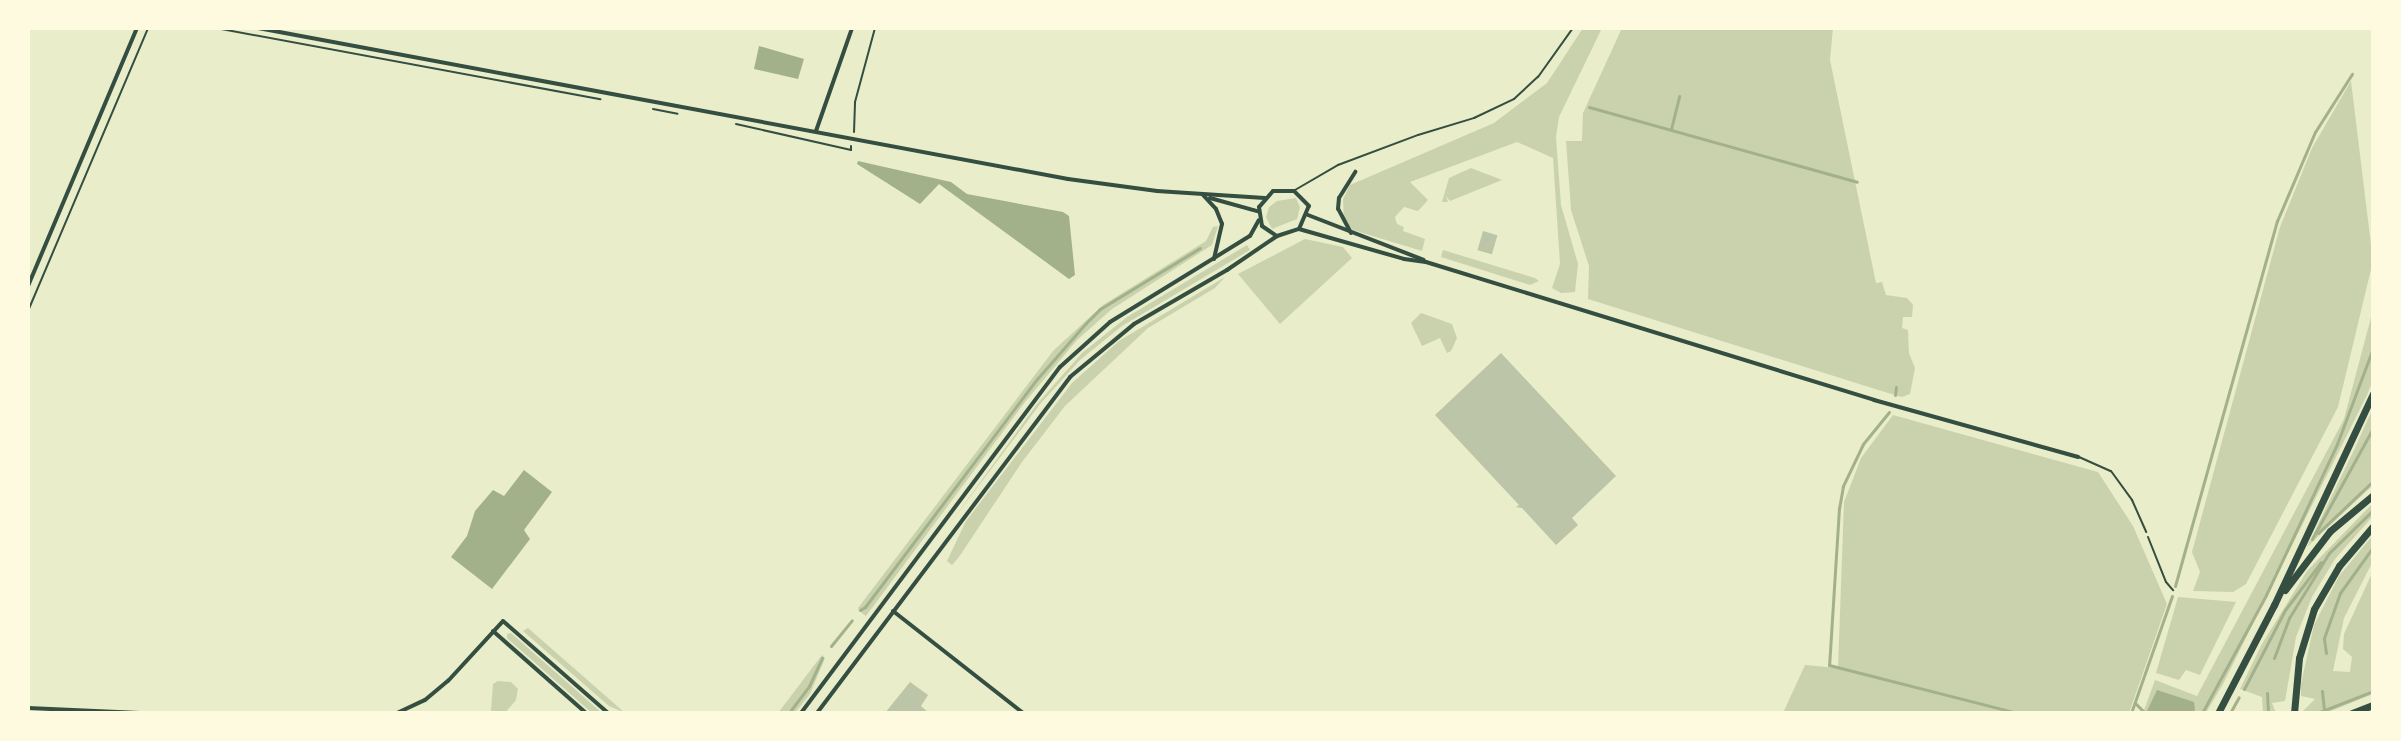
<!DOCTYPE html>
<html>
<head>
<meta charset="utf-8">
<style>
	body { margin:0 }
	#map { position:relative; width:2401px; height:741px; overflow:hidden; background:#e9edc9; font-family:Karla,sans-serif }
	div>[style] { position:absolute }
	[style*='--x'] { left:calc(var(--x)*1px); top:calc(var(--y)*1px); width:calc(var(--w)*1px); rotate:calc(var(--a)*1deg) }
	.green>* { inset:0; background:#cad2ad }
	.water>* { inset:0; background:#a3b18a }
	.stream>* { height:3px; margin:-1.5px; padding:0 1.5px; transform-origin:1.5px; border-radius:1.5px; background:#a3b18a }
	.building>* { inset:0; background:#bcc5a7; transform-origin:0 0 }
	.path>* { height:2px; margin:-1px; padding:0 1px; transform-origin:1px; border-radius:1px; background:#344e41 }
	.service>* { height:2px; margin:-1px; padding:0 1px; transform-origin:1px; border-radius:1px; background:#344e41 }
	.minor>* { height:4px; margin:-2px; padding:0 2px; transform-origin:2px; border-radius:2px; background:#344e41 }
	.motorway>* { height:7px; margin:-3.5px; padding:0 3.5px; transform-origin:3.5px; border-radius:3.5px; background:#344e41 }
	span { translate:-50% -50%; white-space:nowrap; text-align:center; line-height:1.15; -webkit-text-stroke:8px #fefae0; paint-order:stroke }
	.frame { position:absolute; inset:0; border:30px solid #fefae0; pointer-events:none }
</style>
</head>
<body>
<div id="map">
	<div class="green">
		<i style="clip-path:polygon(1583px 28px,1602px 28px,1559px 117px,1556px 137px,1561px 205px,1578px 264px,1575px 292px,1561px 293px,1552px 288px,1560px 264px,1553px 158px,1517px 142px,1410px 182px,1428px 200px,1418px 211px,1404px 207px,1395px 217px,1397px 224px,1404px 227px,1403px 231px,1425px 239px,1422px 251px,1353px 230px,1344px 221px,1343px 199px,1350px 185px,1494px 123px,1547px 83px)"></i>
		<i style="clip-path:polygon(1622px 28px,1833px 28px,1830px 60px,1876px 283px,1882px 282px,1886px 295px,1907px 298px,1913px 305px,1912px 317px,1903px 317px,1902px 328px,1908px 330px,1909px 353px,1915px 368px,1910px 394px,1902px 397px,1888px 393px,1588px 299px,1589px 266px,1571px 210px,1566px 141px,1582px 141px,1583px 113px)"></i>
		<i style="clip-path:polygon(2351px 81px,2373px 261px,2338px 407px,2246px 584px,2233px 592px,2193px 591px,2200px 572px,2192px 552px,2280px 227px,2312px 148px)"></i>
		<i style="clip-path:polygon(1471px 168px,1502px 180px,1450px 201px,1446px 196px,1448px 202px,1442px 202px,1449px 178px)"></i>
		<i style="clip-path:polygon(1296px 198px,1300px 207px,1297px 219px,1272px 229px,1266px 217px,1269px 207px,1277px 201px)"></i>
		<i style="clip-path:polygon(1218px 226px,1212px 245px,1112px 309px,1077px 340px,1025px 402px,866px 616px,859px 611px,858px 608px,1053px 351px,1103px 305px,1206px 241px,1213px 227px)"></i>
		<i style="clip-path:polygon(1305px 239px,1343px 247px,1352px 258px,1280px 324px,1238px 274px)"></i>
		<i style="clip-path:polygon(1247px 245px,1250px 250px,1122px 326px,1080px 360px,1041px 403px,949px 525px,1037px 404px,1082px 353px,1127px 317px)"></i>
		<i style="clip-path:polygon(1443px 250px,1535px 278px,1539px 281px,1530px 285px,1441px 257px)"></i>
		<i style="clip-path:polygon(1225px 277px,1215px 288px,1148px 328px,1065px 406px,1022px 462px,959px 557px,952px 565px,947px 561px,966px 521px,1072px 383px,1119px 341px)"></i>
		<i style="clip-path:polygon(2373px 310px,2373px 380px,2367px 395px,2223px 684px,2206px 713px,2143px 713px,2155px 680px,2197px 696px,2344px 419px)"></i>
		<i style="clip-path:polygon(1421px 313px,1452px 324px,1457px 338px,1451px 351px,1447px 353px,1440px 338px,1422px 346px,1411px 323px)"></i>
		<i style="clip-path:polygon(2373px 408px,2373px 485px,2307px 547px,2354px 450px)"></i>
		<i style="clip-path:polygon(1893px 415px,2098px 472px,2133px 526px,2167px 604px,2129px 713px,1783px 713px,1805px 665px,1838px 668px,1844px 502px,1861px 458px)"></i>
		<i style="clip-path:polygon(2373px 503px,2373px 516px,2335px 559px,2312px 597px,2296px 637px,2285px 701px,2272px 703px,2276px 713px,2263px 713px,2262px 697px,2240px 689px,2262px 644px,2307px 571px)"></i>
		<i style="clip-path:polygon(2373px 535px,2373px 561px,2344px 618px,2333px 671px,2350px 672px,2352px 657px,2343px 649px,2344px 634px,2373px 571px,2373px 694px,2326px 713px,2301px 713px,2315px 699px,2301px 696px,2301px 684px,2314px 625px,2339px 576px)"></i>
		<i style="clip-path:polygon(2178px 597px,2236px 602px,2200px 675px,2186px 670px,2179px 680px,2156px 673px)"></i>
		<i style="clip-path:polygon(528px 628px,600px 691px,625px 713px,609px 706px,523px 631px)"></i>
		<i style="clip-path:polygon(511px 633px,602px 713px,592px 713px,507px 638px,507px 634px)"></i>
		<i style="clip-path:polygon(822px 655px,825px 658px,810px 694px,795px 713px,778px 713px)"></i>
		<i style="clip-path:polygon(498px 681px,511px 682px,518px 689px,516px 700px,505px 713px,493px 713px,491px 710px,493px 684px)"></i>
	</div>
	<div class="water">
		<i style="clip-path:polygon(759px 46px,804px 59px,798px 79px,754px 69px)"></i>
		<i style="clip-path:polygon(858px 161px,951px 182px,967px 194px,1063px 212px,1069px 216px,1075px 275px,1069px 279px,939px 184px,920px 204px,857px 164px)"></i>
		<i style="clip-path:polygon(524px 470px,552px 492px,524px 530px,530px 539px,492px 589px,451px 557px,467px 536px,475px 511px,493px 490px,504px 496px)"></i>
		<i style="clip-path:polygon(2157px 690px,2194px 702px,2195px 710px,2192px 713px,2146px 713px)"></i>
	</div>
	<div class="stream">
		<i style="--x:1589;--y:107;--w:278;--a:15.6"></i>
		<i style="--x:1671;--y:129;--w:34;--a:-76"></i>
		<i style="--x:1895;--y:395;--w:8;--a:-83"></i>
		<i style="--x:1889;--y:412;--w:41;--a:129.1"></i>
		<i style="--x:1863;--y:444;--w:47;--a:115.5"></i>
		<i style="--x:1843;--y:486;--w:22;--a:100"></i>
		<i style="--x:1839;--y:508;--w:157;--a:93.6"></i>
		<i style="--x:1829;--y:665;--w:195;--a:14.3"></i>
		<i style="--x:2318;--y:533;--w:76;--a:-43.4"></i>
		<i style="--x:2312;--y:539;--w:127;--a:-61.2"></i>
		<i style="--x:2175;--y:586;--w:379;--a:-74.4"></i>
		<i style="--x:2277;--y:221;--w:97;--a:-66.9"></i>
		<i style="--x:2315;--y:132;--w:69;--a:-57.5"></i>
		<i style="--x:860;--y:610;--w:6;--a:-31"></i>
		<i style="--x:865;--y:607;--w:286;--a:-53"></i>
		<i style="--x:1037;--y:379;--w:74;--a:-48.8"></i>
		<i style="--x:1086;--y:323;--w:20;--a:-45"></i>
		<i style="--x:1100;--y:309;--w:117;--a:-31.4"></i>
		<i style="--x:831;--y:646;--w:33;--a:-51"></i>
		<i style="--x:2326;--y:653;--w:15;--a:-98"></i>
		<i style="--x:2324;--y:638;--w:48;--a:-70.4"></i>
		<i style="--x:2340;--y:593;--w:57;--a:-54.3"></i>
		<i style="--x:2274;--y:658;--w:43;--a:-69.4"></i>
		<i style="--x:2289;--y:618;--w:76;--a:-58.4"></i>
		<i style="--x:2329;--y:553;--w:62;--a:-44.3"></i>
		<i style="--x:2244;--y:689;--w:89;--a:-62.6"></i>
		<i style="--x:2285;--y:610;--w:60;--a:-53.1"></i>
		<i style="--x:2322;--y:691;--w:20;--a:84"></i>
		<i style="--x:2267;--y:693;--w:20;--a:87"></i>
		<i style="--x:2135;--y:703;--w:14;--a:45"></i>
		<i style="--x:791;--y:710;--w:30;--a:-53"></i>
		<i style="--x:809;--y:686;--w:31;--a:-65"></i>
		<i style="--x:2131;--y:713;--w:124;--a:-70.7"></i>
		<i style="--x:2202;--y:713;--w:134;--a:-61.5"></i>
		<i style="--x:2266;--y:595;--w:167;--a:-64.8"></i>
		<i style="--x:2337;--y:444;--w:103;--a:-69.4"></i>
		<i style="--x:2230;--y:713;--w:18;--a:-61"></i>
		<i style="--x:2317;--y:713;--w:60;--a:-21.4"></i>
	</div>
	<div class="building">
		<i style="left:1483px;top:231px;width:15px;height:20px;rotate:16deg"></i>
		<i style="clip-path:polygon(1501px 353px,1616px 476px,1572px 518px,1578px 525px,1556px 545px,1522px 508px,1516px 507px,1519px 505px,1435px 415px)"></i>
		<i style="clip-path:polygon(910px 682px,928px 695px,921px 706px,929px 713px,885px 713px)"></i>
	</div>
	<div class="path">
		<i style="--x:216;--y:28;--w:391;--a:10.5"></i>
		<i style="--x:653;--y:109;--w:25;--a:11"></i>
		<i style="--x:736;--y:124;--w:118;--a:12.7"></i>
		<i style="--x:851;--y:150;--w:4;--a:-90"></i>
		<i style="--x:854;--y:132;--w:30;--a:-88"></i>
		<i style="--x:855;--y:102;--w:77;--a:-74.9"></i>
		<i style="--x:28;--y:311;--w:307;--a:-67"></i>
		<i style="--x:2148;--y:537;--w:48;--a:68.2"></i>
		<i style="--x:2166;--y:582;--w:11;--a:49"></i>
	</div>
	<div class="service">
		<i style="--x:1295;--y:190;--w:50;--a:-30.2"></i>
		<i style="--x:1338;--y:165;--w:85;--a:-20.6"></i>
		<i style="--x:1418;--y:135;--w:59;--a:-16.9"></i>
		<i style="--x:1474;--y:118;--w:44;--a:-25.4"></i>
		<i style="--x:1514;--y:99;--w:33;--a:-43"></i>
		<i style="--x:1538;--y:77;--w:60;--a:-54.5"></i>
		<i style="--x:2079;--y:457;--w:35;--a:24"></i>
		<i style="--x:2111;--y:471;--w:36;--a:54"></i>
		<i style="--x:2132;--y:500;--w:35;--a:66"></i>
	</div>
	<div class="minor">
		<i style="--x:258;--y:28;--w:824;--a:10.56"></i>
		<i style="--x:1068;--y:179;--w:90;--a:7.7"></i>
		<i style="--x:1157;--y:191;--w:108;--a:3.7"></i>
		<i style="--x:816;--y:131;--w:109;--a:-70.7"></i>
		<i style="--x:1203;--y:195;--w:19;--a:47"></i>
		<i style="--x:1216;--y:209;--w:16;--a:68"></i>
		<i style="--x:1222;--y:224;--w:36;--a:103"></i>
		<i style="--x:1210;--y:198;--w:49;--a:15.5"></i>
		<i style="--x:1308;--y:215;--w:124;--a:21.2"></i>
		<i style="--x:1299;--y:229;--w:109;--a:15.9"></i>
		<i style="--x:1404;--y:259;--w:22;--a:8"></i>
		<i style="--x:1426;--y:262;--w:469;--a:17.1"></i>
		<i style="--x:1874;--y:400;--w:212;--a:15.6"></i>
		<i style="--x:1351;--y:233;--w:27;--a:-118"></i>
		<i style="--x:1338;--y:209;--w:11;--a:-85"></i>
		<i style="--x:1339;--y:198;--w:31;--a:-58"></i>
		<i style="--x:28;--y:286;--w:280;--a:-67.1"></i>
		<i style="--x:893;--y:611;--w:165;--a:38.1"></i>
		<i style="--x:493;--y:631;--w:124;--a:41.4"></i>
		<i style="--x:28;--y:708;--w:112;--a:2.6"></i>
		<i style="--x:397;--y:713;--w:31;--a:-25"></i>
		<i style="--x:425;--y:700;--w:30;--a:-40"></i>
		<i style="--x:448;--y:681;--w:81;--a:-47.5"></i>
		<i style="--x:503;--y:621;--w:140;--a:41.2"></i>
		<i style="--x:801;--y:713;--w:432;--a:-53.2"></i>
		<i style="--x:1060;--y:367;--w:67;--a:-42"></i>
		<i style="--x:1110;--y:322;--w:164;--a:-31.6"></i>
		<i style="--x:1250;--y:236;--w:18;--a:-61"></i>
		<i style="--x:817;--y:713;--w:421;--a:-53"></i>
		<i style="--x:1070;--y:377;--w:83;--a:-39.6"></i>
		<i style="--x:1134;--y:324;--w:108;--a:-30.1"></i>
		<i style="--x:1227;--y:270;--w:60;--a:-34.2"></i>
		<i style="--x:1277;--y:236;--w:23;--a:-18"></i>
		<i style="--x:1299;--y:229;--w:25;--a:-67"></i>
		<i style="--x:1309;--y:206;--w:21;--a:-135"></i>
		<i style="--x:1294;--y:191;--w:21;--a:180"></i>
		<i style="--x:1273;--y:191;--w:21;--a:131"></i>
		<i style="--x:1259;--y:207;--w:19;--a:81"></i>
		<i style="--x:1262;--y:226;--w:18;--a:34"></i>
	</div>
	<div class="motorway">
		<i style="--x:2285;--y:590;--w:74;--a:-52.7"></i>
		<i style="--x:2330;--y:531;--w:56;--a:-39.9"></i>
		<i style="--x:2218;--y:713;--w:122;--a:-62.6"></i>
		<i style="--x:2274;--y:605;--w:233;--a:-64.9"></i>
		<i style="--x:2294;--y:713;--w:55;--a:-84.8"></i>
		<i style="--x:2299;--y:658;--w:51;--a:-73"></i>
		<i style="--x:2314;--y:609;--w:50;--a:-59.8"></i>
		<i style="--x:2339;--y:566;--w:52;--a:-49.6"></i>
		<i style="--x:2352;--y:713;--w:22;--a:-21"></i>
	</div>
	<div class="frame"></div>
</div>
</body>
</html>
